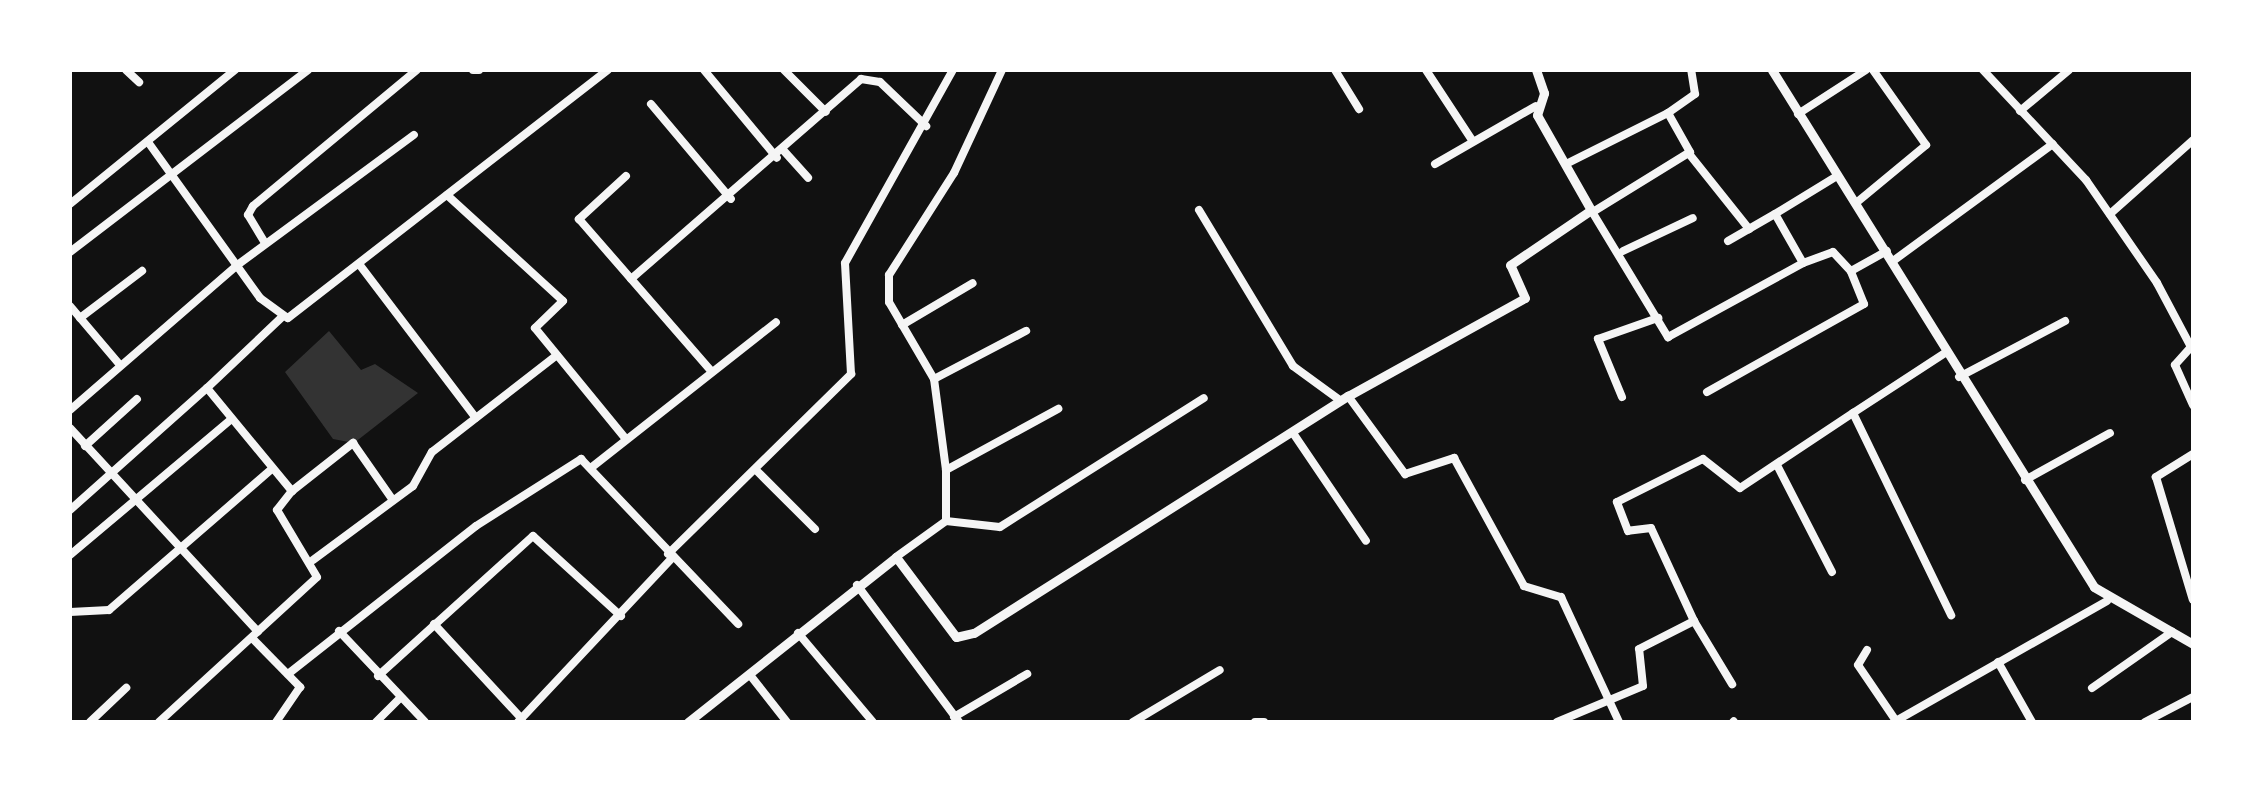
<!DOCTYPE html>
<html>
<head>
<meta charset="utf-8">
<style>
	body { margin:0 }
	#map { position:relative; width:2263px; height:792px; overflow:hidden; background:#111; font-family:"PT Sans",sans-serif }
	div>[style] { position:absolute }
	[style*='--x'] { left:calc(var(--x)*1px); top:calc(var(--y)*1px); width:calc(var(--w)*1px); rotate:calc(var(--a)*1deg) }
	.water>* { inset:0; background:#333 }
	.minor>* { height:8px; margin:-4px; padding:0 4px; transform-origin:4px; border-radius:4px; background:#f5f5f5 }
	.tertiary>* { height:9px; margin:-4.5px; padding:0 4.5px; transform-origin:4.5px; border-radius:4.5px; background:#f5f5f5 }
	span { translate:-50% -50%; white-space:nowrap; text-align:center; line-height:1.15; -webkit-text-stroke:9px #fff; paint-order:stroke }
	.frame { position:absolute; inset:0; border:72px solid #fff; pointer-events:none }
</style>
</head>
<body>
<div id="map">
	<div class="water">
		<i style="clip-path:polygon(329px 331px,361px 370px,375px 364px,418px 393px,354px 443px,333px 439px,285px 372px)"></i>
	</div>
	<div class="minor">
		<i style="--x:126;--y:70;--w:18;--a:43"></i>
		<i style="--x:473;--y:70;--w:6;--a:0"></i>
		<i style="--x:704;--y:70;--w:114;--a:50.3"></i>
		<i style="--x:784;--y:70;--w:59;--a:45"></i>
		<i style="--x:1335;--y:70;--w:46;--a:58.4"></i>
		<i style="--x:1426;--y:70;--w:84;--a:56.7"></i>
		<i style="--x:1983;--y:70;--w:151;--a:46.9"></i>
		<i style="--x:2086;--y:180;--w:125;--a:55.4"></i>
		<i style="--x:2157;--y:283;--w:72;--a:62"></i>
		<i style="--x:2191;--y:347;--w:24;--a:132"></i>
		<i style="--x:2175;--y:365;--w:44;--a:65.8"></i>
		<i style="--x:651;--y:104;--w:124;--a:49.9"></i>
		<i style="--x:2020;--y:111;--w:64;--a:-39.9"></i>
		<i style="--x:1668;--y:113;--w:33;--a:-35"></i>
		<i style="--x:1695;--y:94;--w:24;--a:-99"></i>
		<i style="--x:1798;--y:114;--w:81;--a:-32.9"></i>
		<i style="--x:148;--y:142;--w:192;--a:54.3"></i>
		<i style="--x:260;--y:298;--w:34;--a:36"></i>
		<i style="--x:288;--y:318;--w:405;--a:-37.8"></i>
		<i style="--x:784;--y:151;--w:36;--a:48"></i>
		<i style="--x:1690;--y:155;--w:95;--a:51.4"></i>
		<i style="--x:1435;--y:164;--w:116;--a:-29.9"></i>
		<i style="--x:1566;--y:164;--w:114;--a:-26.6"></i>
		<i style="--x:1668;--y:113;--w:45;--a:60.6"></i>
		<i style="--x:1690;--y:152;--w:114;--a:148.3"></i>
		<i style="--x:626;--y:176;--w:64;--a:137.5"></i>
		<i style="--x:579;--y:219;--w:201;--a:49"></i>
		<i style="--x:447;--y:195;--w:157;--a:42.4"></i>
		<i style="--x:563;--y:301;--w:39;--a:136"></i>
		<i style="--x:535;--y:328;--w:142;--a:50.7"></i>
		<i style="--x:1856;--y:203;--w:91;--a:-39.6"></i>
		<i style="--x:1926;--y:145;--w:92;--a:-125.2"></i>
		<i style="--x:70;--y:204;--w:213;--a:-39.1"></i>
		<i style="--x:1199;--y:210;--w:182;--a:58.9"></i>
		<i style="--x:1293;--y:366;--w:59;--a:36.1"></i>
		<i style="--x:1591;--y:210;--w:149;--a:58.8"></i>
		<i style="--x:1668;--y:337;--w:154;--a:-28.7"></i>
		<i style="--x:1803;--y:263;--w:56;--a:-119.7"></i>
		<i style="--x:1775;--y:214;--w:73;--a:-31.5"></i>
		<i style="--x:2110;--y:214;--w:111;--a:-41.7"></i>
		<i style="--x:1728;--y:241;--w:54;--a:-29.9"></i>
		<i style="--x:265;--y:243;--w:33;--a:-121"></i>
		<i style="--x:248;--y:215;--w:10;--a:-61"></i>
		<i style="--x:253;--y:206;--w:213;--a:-39.7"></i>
		<i style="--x:1623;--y:251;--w:77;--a:-25.2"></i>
		<i style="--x:70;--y:252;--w:300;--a:-37.4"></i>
		<i style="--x:1893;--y:261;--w:198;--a:-36.2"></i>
		<i style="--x:1803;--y:263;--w:32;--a:-20"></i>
		<i style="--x:1833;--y:252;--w:26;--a:47"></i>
		<i style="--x:1851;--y:271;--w:41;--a:-29.1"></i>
		<i style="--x:359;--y:264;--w:193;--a:52.8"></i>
		<i style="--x:631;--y:279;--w:305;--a:-41"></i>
		<i style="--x:861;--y:79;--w:19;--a:9"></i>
		<i style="--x:880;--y:82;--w:64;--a:43.7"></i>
		<i style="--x:70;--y:306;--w:77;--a:49.7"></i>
		<i style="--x:80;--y:318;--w:78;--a:-37.2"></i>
		<i style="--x:281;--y:318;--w:102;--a:136.6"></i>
		<i style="--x:207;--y:388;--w:134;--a:50.5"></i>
		<i style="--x:902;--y:325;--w:82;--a:-30.6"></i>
		<i style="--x:1959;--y:377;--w:120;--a:-27.8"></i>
		<i style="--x:934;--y:379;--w:104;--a:-27.6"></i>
		<i style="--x:1707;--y:392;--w:180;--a:-29.3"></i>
		<i style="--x:1864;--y:304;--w:35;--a:-112"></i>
		<i style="--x:1348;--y:396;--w:97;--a:53.8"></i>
		<i style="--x:1405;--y:474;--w:52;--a:-18.1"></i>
		<i style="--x:1454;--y:458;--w:146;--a:61.3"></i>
		<i style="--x:1524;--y:586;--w:39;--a:17"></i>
		<i style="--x:1561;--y:597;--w:138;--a:65.1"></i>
		<i style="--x:1622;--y:397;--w:63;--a:-112.5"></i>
		<i style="--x:1598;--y:339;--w:64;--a:-19.3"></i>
		<i style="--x:70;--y:410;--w:220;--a:-40.9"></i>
		<i style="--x:236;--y:266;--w:221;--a:-36.4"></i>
		<i style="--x:1853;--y:413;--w:110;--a:-33.1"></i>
		<i style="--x:70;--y:428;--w:277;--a:47.3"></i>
		<i style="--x:1293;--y:433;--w:130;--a:55.9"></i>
		<i style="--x:85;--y:446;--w:70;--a:-42.1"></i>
		<i style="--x:2193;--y:454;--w:44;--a:148.1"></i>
		<i style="--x:2156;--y:477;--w:128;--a:73.3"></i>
		<i style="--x:592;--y:467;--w:234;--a:-38.2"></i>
		<i style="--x:1778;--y:467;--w:118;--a:62.8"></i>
		<i style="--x:946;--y:470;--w:128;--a:-28.6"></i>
		<i style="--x:757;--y:471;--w:82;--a:45"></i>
		<i style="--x:2025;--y:480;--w:97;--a:-28.9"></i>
		<i style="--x:70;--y:510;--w:183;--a:-41.7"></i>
		<i style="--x:946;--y:521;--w:54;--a:6.3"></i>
		<i style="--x:1000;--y:527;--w:241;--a:-32.3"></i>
		<i style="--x:668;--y:554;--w:257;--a:-44.5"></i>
		<i style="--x:851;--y:374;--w:111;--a:-93.1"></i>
		<i style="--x:845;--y:263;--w:221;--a:-60.8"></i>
		<i style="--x:70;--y:555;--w:208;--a:-40.1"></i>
		<i style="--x:896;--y:557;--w:62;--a:-35.8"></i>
		<i style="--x:946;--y:521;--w:51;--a:-90"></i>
		<i style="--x:946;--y:470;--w:92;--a:-97.5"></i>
		<i style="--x:934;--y:379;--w:89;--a:-120.3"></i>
		<i style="--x:889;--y:302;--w:27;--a:-90"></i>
		<i style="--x:889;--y:275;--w:121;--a:-57.5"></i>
		<i style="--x:954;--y:173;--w:114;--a:-65"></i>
		<i style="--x:313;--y:560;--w:124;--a:-36.5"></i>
		<i style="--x:413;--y:486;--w:39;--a:-61"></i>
		<i style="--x:432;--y:452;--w:158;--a:-37.8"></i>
		<i style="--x:857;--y:585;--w:171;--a:53.3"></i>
		<i style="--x:70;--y:612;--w:39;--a:-3"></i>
		<i style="--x:109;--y:610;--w:216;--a:-40.9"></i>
		<i style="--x:1694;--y:621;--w:74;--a:58.9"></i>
		<i style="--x:434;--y:624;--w:129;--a:47.2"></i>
		<i style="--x:339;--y:631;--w:125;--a:46.6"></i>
		<i style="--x:798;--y:633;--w:116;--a:49.9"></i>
		<i style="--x:252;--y:638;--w:69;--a:45.6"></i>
		<i style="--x:300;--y:687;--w:42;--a:124.4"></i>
		<i style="--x:1867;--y:650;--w:17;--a:121"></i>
		<i style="--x:1858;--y:665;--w:68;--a:55.8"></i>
		<i style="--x:1998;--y:662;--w:69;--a:60.5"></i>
		<i style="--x:288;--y:674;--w:239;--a:-38.2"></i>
		<i style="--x:476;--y:526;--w:125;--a:-32.5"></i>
		<i style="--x:581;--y:459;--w:228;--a:46.4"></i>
		<i style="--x:750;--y:675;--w:60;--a:51.8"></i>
		<i style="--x:378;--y:676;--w:209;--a:-42.1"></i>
		<i style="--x:533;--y:536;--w:119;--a:42.3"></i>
		<i style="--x:2092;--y:688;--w:98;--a:-35"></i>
		<i style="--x:954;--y:717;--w:85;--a:-30.5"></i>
		<i style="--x:90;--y:722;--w:50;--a:-43.4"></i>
		<i style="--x:159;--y:722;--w:214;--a:-42.5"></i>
		<i style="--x:317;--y:577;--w:78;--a:-120.8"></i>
		<i style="--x:277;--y:510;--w:24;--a:-52"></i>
		<i style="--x:292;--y:491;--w:78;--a:-38.2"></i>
		<i style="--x:353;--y:443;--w:68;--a:55.1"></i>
		<i style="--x:376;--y:722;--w:34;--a:-45"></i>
		<i style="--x:518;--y:722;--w:224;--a:-46.8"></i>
		<i style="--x:1133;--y:722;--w:101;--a:-30.9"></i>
		<i style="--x:1255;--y:722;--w:9;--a:0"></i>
		<i style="--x:1557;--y:722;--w:93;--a:-22.7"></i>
		<i style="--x:1643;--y:686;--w:37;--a:-96"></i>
		<i style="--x:1639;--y:649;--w:62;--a:-27"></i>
		<i style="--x:1694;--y:621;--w:102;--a:-114.8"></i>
		<i style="--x:1651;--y:528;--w:23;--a:173"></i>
		<i style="--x:1628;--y:531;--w:31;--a:-111"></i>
		<i style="--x:1617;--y:502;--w:96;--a:-26.6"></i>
		<i style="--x:1703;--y:459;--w:47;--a:38.1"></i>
		<i style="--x:1740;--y:488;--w:136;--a:-33.6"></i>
		<i style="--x:1853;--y:413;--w:225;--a:64.1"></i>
		<i style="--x:1733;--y:722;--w:1;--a:-45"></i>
		<i style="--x:1894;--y:722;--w:245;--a:-29.6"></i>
		<i style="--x:2145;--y:722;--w:54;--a:-27.5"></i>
	</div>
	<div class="tertiary">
		<i style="--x:1772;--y:70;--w:609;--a:58.08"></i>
		<i style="--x:2094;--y:587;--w:114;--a:29.9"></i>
		<i style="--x:688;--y:722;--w:265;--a:-38.4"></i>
		<i style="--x:896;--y:557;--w:100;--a:53.1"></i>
		<i style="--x:956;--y:637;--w:18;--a:-13"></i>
		<i style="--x:974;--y:633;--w:443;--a:-32.4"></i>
		<i style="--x:1348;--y:396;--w:202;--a:-29"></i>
		<i style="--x:1525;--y:298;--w:36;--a:-114"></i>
		<i style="--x:1510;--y:265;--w:98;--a:-34.2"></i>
		<i style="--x:1591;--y:210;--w:109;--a:-119.6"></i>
		<i style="--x:1537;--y:115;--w:23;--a:-72"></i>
		<i style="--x:1544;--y:93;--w:24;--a:-109"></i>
	</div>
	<div class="frame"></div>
</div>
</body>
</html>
